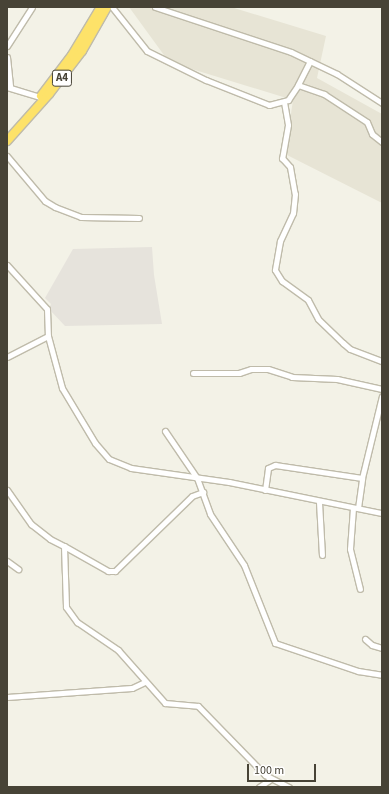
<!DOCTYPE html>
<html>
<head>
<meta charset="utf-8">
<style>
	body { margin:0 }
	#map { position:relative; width:389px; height:794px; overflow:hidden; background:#f3f2e7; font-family:"Source Sans 3",sans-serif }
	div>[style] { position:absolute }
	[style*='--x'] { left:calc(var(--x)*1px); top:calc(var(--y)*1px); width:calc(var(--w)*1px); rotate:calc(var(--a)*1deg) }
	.residential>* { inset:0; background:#e7e4d5 }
	.industrial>* { inset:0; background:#e6e3dc }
	.roads { filter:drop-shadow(1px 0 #bfbbaa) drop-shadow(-1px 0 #bfbbaa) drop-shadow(0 1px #bfbbaa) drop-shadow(0 -1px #bfbbaa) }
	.minor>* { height:5px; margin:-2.5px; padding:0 2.5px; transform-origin:2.5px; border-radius:2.5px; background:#fff }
	.highway>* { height:8px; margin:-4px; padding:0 4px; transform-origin:4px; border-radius:4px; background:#fde269 }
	span { translate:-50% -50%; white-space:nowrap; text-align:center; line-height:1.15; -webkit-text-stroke:3px #fff; paint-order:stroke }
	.shield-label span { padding:1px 3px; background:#fff; border:1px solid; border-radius:3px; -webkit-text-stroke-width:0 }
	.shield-label { font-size:11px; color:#474336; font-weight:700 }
	.frame { position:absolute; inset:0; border:8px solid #474336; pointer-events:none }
	.scale { position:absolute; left:247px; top:764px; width:69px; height:18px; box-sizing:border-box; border:2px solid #474336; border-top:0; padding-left:5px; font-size:12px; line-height:14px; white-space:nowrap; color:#474336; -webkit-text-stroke:3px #fff; paint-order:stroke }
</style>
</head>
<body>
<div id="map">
	<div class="residential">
		<i style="clip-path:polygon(129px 7px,231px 7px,326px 36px,317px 78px,382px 114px,382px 203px,285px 154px,293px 100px,169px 62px)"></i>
	</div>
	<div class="industrial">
		<i style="clip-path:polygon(152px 247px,154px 275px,162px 324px,65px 326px,49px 309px,51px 304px,45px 298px,73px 249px)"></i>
	</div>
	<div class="roads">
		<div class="minor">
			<i style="--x:112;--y:7;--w:56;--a:51.5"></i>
			<i style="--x:147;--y:51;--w:66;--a:26.2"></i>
			<i style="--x:206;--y:80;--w:68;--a:21.6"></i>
			<i style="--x:269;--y:105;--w:20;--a:-15"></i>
			<i style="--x:288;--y:100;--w:18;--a:-56"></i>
			<i style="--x:155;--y:7;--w:143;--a:18.3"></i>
			<i style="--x:291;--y:52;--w:51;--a:25.6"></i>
			<i style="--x:337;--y:74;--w:54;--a:32.8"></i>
			<i style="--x:7;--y:46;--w:46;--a:-57.3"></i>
			<i style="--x:7;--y:57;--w:30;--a:84"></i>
			<i style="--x:310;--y:61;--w:27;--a:117"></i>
			<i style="--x:298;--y:85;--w:28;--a:19"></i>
			<i style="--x:324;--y:94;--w:51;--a:33.1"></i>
			<i style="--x:367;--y:122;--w:13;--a:67"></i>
			<i style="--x:372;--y:134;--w:13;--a:39"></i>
			<i style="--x:7;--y:87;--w:34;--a:17"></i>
			<i style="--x:284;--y:102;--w:23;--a:80"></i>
			<i style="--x:288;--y:125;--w:34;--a:100"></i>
			<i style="--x:282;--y:158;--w:12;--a:48"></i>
			<i style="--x:290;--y:167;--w:27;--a:80"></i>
			<i style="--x:295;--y:194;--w:19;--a:96"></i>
			<i style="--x:293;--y:213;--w:31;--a:115"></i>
			<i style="--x:280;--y:241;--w:29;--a:100"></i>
			<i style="--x:275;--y:270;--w:13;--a:58"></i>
			<i style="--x:282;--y:281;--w:32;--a:36"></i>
			<i style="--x:308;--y:300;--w:21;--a:62"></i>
			<i style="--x:318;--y:319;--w:35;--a:44"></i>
			<i style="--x:343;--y:343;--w:9;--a:41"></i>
			<i style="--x:350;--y:349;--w:34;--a:21"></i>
			<i style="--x:7;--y:156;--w:59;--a:49.8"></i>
			<i style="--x:45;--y:201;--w:12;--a:31"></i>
			<i style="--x:55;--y:207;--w:28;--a:21"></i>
			<i style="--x:81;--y:217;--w:58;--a:1"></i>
			<i style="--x:7;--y:265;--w:59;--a:47.7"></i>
			<i style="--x:47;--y:309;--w:27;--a:88"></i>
			<i style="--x:48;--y:336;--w:54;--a:74.9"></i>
			<i style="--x:62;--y:388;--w:64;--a:59"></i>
			<i style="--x:95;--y:443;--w:21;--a:49"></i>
			<i style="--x:109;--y:459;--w:24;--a:22"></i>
			<i style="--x:131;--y:468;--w:99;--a:8.1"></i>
			<i style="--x:229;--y:482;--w:156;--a:11.5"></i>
			<i style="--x:7;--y:357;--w:46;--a:-27.1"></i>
			<i style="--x:193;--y:373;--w:46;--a:0"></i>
			<i style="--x:239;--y:373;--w:13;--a:-18"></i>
			<i style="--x:251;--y:369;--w:17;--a:0"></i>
			<i style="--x:268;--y:369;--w:25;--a:18"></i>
			<i style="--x:292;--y:377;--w:45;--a:2.5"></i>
			<i style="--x:337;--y:379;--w:46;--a:12.5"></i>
			<i style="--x:165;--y:431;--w:57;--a:55.8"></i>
			<i style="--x:197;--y:478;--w:38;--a:70"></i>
			<i style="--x:210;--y:514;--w:61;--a:56.3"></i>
			<i style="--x:244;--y:565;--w:84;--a:68.3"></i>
			<i style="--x:275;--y:643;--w:88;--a:18.6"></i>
			<i style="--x:358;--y:671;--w:24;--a:9"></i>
			<i style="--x:7;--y:490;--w:42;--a:54.8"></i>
			<i style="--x:31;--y:524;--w:24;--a:38"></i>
			<i style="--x:50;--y:539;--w:16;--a:27"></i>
			<i style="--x:64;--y:546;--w:61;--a:88.1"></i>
			<i style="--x:66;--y:607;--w:19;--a:54"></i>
			<i style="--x:77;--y:622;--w:50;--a:34.3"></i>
			<i style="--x:118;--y:650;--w:71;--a:48.4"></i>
			<i style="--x:165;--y:703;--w:33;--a:5"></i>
			<i style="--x:198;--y:706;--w:96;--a:45.8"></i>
			<i style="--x:265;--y:775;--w:27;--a:27"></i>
			<i style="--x:265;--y:490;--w:22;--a:-82"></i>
			<i style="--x:268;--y:468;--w:8;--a:-23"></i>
			<i style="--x:275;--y:465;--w:88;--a:8.5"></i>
			<i style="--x:319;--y:502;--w:53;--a:86.8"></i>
			<i style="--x:353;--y:508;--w:41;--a:94.2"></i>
			<i style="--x:350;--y:549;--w:41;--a:76"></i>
			<i style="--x:358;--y:508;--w:30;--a:-82"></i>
			<i style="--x:362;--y:478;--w:84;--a:-76.3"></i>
			<i style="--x:64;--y:546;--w:51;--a:29.6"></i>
			<i style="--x:108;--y:571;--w:7;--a:0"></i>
			<i style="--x:115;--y:571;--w:107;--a:-44.2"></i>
			<i style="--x:192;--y:496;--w:12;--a:-20"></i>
			<i style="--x:7;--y:561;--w:14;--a:36"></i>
			<i style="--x:365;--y:639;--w:9;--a:41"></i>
			<i style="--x:372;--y:645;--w:10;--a:17"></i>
			<i style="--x:7;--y:697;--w:125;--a:-4.1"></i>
			<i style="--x:132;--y:688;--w:14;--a:-25"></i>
			<i style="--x:259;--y:787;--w:14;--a:-34"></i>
		</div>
		<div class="highway">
			<i style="--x:41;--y:96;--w:51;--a:-52.9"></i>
			<i style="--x:72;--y:55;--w:56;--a:-58.9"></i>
			<i style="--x:7;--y:141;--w:63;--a:-48.2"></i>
			<i style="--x:49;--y:94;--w:54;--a:-52.5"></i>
			<i style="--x:82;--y:51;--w:51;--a:-60.4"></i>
		</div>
	</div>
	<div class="shield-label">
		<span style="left:62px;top:78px">A4</span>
	</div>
	<div class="frame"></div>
	<div class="scale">100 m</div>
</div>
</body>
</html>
